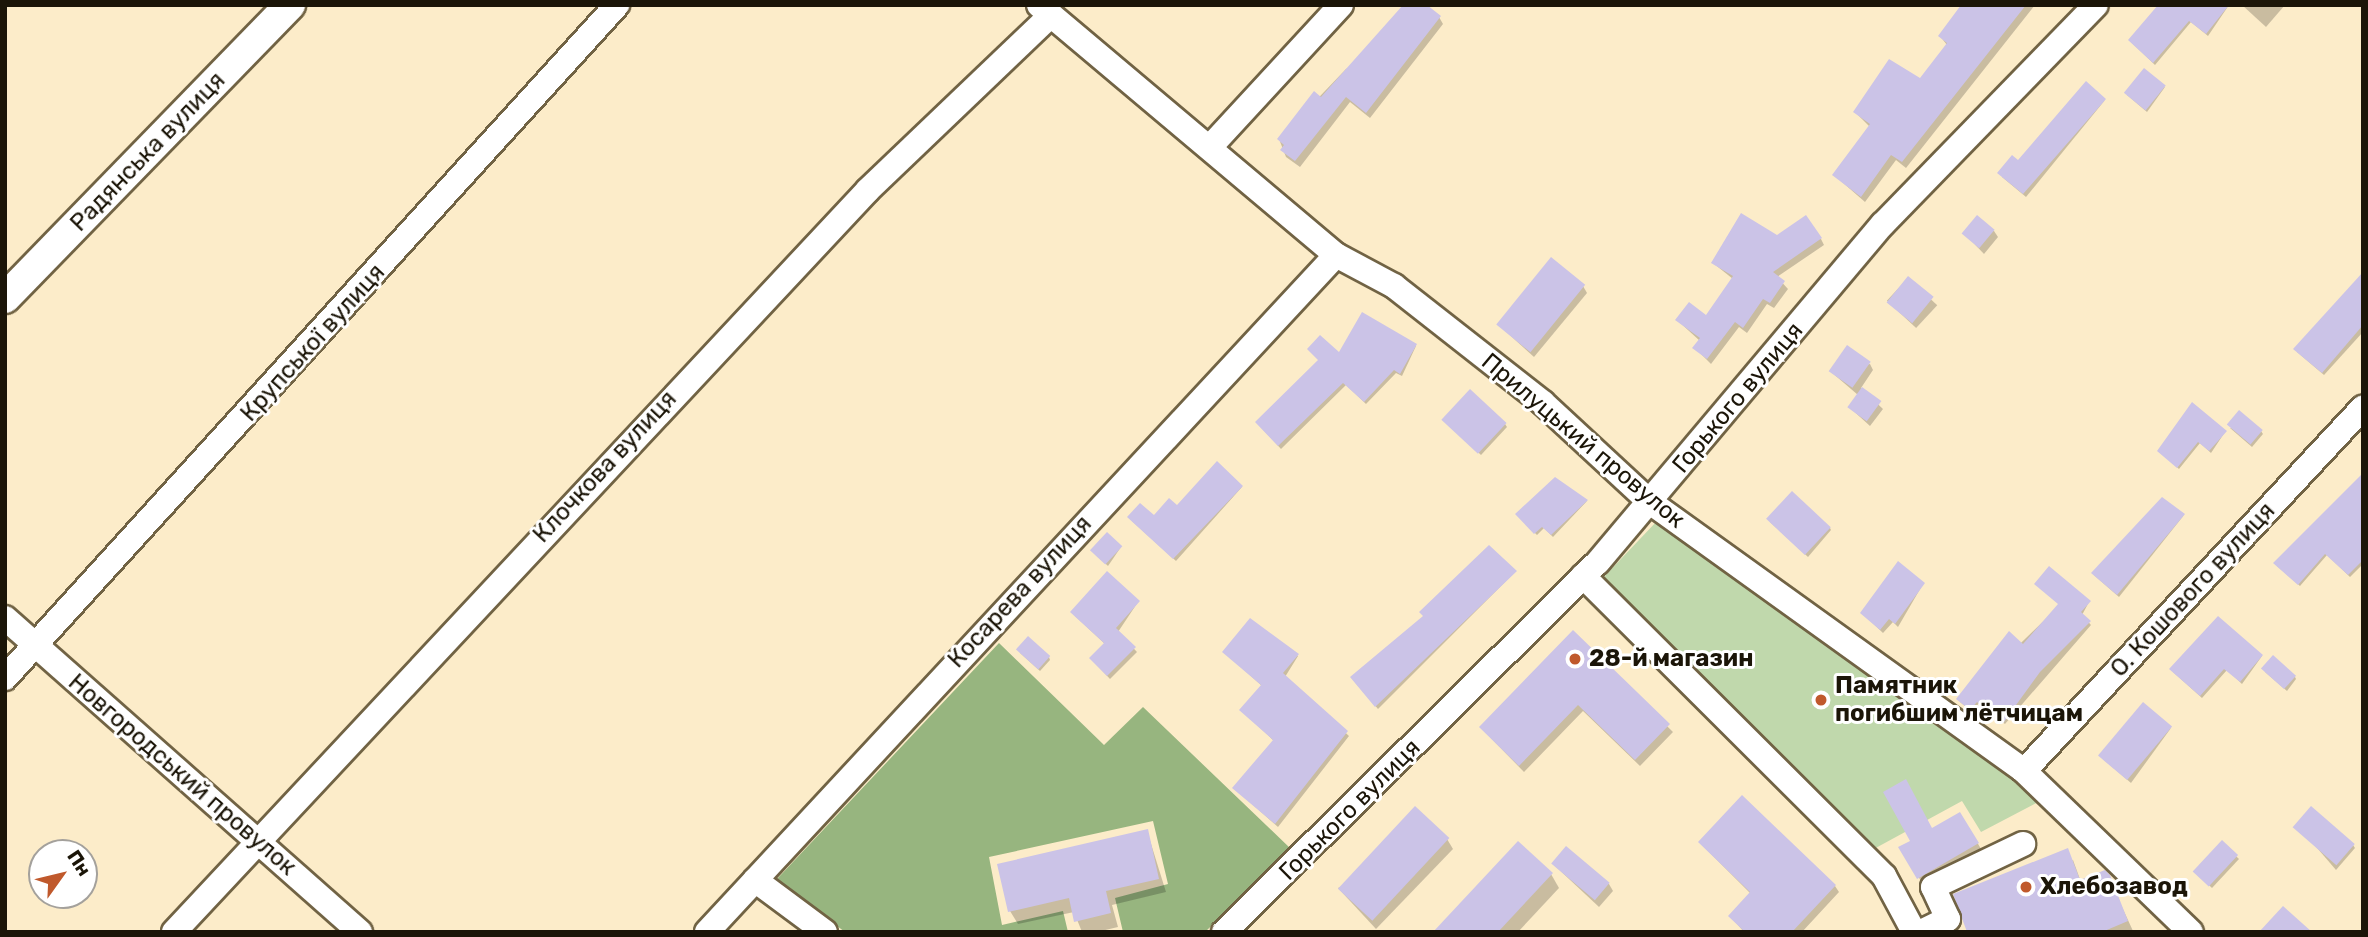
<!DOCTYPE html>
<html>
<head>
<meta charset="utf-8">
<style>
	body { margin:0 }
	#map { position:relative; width:2368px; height:937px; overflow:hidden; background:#fcecc9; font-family:Rubik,sans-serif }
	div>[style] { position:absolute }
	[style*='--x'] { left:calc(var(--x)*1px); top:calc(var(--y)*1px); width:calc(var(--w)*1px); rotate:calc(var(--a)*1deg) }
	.green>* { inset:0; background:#c0d8ac }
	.forest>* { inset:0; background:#97b57f }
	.shadow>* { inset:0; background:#0003; transform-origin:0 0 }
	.building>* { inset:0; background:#cbc3e7; transform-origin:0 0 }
	.roads { filter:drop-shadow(2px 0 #716344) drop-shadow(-2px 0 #716344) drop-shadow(0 2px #716344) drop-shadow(0 -2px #716344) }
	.minor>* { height:24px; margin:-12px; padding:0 12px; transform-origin:12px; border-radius:12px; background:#fff }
	.major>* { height:30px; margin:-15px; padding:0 15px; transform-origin:15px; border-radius:15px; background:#fff }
	.dots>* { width:19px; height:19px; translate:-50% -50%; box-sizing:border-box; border:4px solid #fff; border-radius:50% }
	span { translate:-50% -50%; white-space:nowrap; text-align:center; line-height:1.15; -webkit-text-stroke:6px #fff; paint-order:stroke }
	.street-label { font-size:24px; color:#1b1508 }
	.poi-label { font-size:24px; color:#1b1508; font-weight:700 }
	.left { translate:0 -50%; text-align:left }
	.frame { position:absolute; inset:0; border:7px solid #1b1508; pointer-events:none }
	.north { position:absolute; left:28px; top:839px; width:70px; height:70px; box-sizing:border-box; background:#fff; border:2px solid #a4a19c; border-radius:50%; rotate:56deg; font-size:19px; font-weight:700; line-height:28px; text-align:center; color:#1b1508 }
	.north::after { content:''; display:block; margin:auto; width:24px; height:32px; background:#c0592c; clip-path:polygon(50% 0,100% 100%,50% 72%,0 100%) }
</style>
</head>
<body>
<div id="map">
	<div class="green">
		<i style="clip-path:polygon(1658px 520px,1996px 762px,2040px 801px,1981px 832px,1962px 801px,1872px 850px,1600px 581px)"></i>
	</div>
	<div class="forest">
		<i style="clip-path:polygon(999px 643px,1104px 745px,1143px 707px,1291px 849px,1205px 932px,1123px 932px,1115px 898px,1168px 884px,1153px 821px,989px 857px,1002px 925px,1063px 911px,1068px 932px,845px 932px,776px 880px)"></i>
	</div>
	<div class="shadow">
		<i style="clip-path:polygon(1966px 5px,2035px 5px,1906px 168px,1896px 160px,1865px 202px,1834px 175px,1870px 127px,1855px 112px,1921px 80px,1947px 45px,1940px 36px)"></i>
		<i style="clip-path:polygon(2229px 5px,2208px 36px,2191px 22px,2155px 65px,2132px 43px)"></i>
		<i style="clip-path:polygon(2242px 5px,2285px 5px,2266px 27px)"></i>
		<i style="clip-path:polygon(1439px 17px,1443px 24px,1370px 118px,1350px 102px,1300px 167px,1286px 157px,1279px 139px,1346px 69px)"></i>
		<i style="clip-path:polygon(2165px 87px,2147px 112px,2127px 95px)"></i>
		<i style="clip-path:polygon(2105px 100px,2026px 197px,2002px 177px,2018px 163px)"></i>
		<i style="clip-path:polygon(1994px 231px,1998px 237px,1984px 254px,1964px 233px)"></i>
		<i style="clip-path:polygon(1777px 237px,1821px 239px,1824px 245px,1777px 277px,1788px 289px,1774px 308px,1767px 304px,1747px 333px,1739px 327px,1711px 364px,1695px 348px,1700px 341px,1677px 320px,1706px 318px,1733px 279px,1713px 263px)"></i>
		<i style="clip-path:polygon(2363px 274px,2363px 332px,2324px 375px,2297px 352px)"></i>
		<i style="left:1908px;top:278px;width:40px;height:31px;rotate:43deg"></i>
		<i style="clip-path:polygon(1583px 286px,1587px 293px,1534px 357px,1502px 328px)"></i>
		<i style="clip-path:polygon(1416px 346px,1402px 376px,1396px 373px,1366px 404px,1346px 385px,1281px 449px,1257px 423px,1320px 361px)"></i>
		<i style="clip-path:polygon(1870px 364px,1873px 370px,1861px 388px,1883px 409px,1870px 426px,1849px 407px,1858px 395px,1830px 371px)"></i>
		<i style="clip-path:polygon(1446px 423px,1505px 424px,1507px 427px,1481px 455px)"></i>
		<i style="clip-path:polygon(2230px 428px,2261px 431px,2263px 434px,2252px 447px)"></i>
		<i style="clip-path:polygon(2225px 432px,2211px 453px,2200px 443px,2179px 469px,2159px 451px)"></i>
		<i style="clip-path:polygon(2363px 474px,2363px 564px,2350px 577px,2327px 555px,2300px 586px,2277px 566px)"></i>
		<i style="clip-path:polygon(1242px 487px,1176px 561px,1132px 521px,1154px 518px)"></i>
		<i style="clip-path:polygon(1587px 501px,1553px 537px,1544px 528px,1537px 535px,1519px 517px)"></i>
		<i style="clip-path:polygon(2184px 515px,2119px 597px,2095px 576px,2093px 574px)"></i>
		<i style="clip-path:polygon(1770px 522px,1830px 528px,1831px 530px,1808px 557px)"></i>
		<i style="clip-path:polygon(1121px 547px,1108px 566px,1094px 553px)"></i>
		<i style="clip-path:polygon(1515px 572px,1378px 709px,1354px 681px)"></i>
		<i style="clip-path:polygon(1923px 584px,1898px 627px,1893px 622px,1883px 633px,1862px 613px)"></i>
		<i style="clip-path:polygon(2036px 584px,2089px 602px,2082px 615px,2091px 625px,2005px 724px,1979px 703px,1972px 712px,1960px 702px,2060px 605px)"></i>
		<i style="clip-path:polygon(1138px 602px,1118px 632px,1137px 652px,1110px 679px,1091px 659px,1105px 644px,1075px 616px)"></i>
		<i style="clip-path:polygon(1250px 621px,1298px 656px,1285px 677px,1349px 736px,1278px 827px,1234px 788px,1274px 741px,1241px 710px,1262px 686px,1224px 652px)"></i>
		<i style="clip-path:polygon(1573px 633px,1673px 732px,1640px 766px,1583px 711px,1524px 772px,1481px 728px)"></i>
		<i style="clip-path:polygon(1020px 653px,1049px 657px,1050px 660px,1040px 671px)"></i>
		<i style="clip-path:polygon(2262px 656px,2242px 684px,2227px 670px,2202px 698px,2173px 672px)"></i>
		<i style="clip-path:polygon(2265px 672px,2295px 677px,2296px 679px,2287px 691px)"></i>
		<i style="clip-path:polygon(2171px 728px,2131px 783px,2103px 759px)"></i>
		<i style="left:1960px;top:814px;width:45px;height:68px;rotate:59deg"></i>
		<i style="clip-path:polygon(1147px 831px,1166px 892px,1112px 905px,1118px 927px,1097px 932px,1082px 932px,1074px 912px,1018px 924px,1010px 911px)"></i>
		<i style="clip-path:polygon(1447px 839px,1453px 849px,1376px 929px,1338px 888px)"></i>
		<i style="clip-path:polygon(2312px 842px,2353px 845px,2355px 848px,2336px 870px)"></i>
		<i style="clip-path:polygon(1700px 843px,1835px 886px,1839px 892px,1802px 932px,1744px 932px,1730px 916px,1751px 894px)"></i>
		<i style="clip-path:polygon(2222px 843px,2239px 859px,2212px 888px,2198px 875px)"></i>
		<i style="clip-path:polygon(2073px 860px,2081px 882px,2111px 883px,2133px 931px,1969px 932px)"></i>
		<i style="clip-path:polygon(1553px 864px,1609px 884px,1613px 891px,1599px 907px)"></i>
		<i style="clip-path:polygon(1551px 874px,1559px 888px,1518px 932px,1435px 932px)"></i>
	</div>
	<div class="building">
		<i style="clip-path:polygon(1403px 5px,1427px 5px,1441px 16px,1366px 113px,1346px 97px,1295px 161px,1280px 150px,1284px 145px,1277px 139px,1314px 91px,1321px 97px)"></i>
		<i style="clip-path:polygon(1961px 5px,2026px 5px,1902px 162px,1891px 155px,1861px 197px,1832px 175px,1870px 124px,1853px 112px,1889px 59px,1920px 78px,1947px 43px,1938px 36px)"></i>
		<i style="clip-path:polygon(2158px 5px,2229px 5px,2206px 34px,2189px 21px,2153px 63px,2128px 40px)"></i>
		<i style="left:2144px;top:68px;width:28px;height:32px;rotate:39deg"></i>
		<i style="clip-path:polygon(2086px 81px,2106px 99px,2023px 194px,1997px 173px,2012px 155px,2018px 160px)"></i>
		<i style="clip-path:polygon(1741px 213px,1777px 235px,1806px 215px,1822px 238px,1773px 272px,1785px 281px,1770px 303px,1763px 299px,1743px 328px,1735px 322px,1707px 359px,1692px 348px,1700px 338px,1675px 320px,1689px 302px,1706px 315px,1733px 276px,1711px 263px)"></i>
		<i style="left:1977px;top:215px;width:23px;height:24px;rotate:40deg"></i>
		<i style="left:1551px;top:257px;width:44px;height:87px;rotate:39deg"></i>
		<i style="clip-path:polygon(2363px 272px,2363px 325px,2322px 373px,2293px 349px)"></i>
		<i style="left:1908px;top:276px;width:33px;height:34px;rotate:39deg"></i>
		<i style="clip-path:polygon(1362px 312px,1417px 344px,1400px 374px,1394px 370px,1364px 402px,1343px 383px,1278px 446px,1255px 422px,1318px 360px,1307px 349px,1320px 335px,1339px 352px)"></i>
		<i style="left:1847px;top:345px;width:29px;height:32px;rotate:35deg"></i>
		<i style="left:1862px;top:387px;width:24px;height:25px;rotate:36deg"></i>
		<i style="left:1470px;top:389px;width:50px;height:42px;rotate:43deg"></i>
		<i style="clip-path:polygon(2192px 402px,2227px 431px,2209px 451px,2198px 442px,2177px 468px,2157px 451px)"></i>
		<i style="left:2239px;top:410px;width:31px;height:19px;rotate:40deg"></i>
		<i style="clip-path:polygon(1217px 461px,1243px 486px,1173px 559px,1127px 517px,1140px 503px,1154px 515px,1169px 498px,1177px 505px)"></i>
		<i style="clip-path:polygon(2363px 473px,2363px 560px,2348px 575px,2325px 554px,2298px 585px,2273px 563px)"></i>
		<i style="clip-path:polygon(1555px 477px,1588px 500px,1551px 535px,1542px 527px,1534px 534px,1515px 514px)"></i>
		<i style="left:1792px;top:491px;width:53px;height:38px;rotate:43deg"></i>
		<i style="clip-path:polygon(2162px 497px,2185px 514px,2117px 595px,2091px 573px)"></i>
		<i style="left:1107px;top:532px;width:21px;height:25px;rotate:43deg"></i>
		<i style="clip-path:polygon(1489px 545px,1517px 571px,1375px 707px,1350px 677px,1423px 616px,1419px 612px)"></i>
		<i style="clip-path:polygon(1898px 561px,1925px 583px,1895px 624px,1889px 619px,1880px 630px,1860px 613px)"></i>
		<i style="clip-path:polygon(2049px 566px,2091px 601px,2081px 612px,2091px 621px,2040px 672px,2003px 723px,1977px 702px,1970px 710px,1956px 699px,2009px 631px,2023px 644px,2058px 604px,2034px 584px)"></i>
		<i style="clip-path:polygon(1107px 571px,1140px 601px,1116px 628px,1136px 647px,1107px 676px,1089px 658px,1104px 643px,1070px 612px)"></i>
		<i style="clip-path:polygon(2218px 616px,2263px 655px,2240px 682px,2224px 669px,2200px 696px,2169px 669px)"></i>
		<i style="clip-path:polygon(1250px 618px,1299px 654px,1283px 673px,1348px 731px,1275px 824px,1232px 788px,1273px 740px,1239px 710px,1261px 685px,1222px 652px)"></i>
		<i style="clip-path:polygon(1573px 630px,1670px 724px,1635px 760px,1578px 705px,1519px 766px,1479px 727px)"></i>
		<i style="left:1028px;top:636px;width:30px;height:18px;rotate:42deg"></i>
		<i style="left:2273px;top:655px;width:31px;height:18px;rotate:42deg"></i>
		<i style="left:2143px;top:702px;width:38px;height:70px;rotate:40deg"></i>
		<i style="clip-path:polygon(1906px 779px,1932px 828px,1960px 812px,1979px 843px,1917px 879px,1898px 847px,1910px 841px,1883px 792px)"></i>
		<i style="clip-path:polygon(1742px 795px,1836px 885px,1792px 932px,1745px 932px,1728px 916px,1750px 892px,1698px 842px)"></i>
		<i style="left:1415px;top:806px;width:47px;height:113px;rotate:43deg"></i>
		<i style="left:2311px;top:806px;width:58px;height:28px;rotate:41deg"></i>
		<i style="clip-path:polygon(1148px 829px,1159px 879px,1106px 891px,1111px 913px,1074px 922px,1069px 898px,1008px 912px,997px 864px)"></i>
		<i style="left:2222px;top:840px;width:22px;height:43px;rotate:43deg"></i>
		<i style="clip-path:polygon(1518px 841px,1553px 873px,1498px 932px,1433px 932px)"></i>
		<i style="left:1566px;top:846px;width:57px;height:23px;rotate:40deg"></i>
		<i style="clip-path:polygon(2068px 848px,2080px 880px,2105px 870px,2110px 875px,2128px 921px,2102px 932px,1967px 932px,1953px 894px)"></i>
		<i style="clip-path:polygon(2283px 906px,2312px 932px,2259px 932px)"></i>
	</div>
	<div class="roads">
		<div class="minor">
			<i style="--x:1039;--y:5;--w:388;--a:40.1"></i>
			<i style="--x:1336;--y:255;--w:66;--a:28.1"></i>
			<i style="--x:1394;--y:286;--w:189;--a:38.1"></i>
			<i style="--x:1543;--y:403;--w:146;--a:42.8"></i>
			<i style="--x:1650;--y:502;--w:461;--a:35.7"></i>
			<i style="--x:2024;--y:771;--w:232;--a:44"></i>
			<i style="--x:1210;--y:147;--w:193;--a:-47.3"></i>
			<i style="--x:1583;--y:576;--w:425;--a:44.9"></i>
			<i style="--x:1884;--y:876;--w:64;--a:61.8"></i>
			<i style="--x:5;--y:618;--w:474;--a:41.5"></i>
			<i style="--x:5;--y:678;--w:910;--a:-47.72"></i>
			<i style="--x:2024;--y:771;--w:497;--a:-47"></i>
			<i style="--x:755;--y:880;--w:87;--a:36.6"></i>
			<i style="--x:174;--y:932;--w:1016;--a:-46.91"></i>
			<i style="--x:868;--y:190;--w:253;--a:-43.7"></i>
			<i style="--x:707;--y:932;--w:924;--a:-47.1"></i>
			<i style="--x:1224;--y:932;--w:526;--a:-44.69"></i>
			<i style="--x:1598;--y:562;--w:442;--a:-49.9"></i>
			<i style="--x:1883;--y:224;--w:305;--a:-45.8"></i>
			<i style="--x:1921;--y:932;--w:30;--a:-26"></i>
			<i style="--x:1948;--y:919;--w:35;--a:-115"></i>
			<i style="--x:1933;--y:887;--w:100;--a:-25.5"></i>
		</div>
		<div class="major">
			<i style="--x:5;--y:298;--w:409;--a:-45.8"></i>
		</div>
	</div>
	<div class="dots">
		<i style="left:1575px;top:659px;background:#c0592c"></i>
		<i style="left:1821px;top:700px;background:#c0592c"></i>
		<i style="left:2026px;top:887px;background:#c0592c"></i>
	</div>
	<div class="street-label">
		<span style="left:148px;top:152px;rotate:-46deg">Радянська вулиця</span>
		<span style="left:313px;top:343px;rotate:-48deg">Крупської вулиця</span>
		<span style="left:1738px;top:398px;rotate:-50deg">Горького вулиця</span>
		<span style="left:1583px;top:441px;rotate:40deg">Прилуцький провулок</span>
		<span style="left:605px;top:467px;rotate:-47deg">Клочкова вулиця</span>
		<span style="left:2193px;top:590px;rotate:-47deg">О. Кошового вулиця</span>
		<span style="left:1020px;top:592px;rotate:-47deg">Косарева вулиця</span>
		<span style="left:182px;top:775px;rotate:41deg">Новгородський провулок</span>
		<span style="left:1350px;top:810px;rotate:-45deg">Горького вулиця</span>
	</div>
	<div class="poi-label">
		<span class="left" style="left:1589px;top:659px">28-й магазин</span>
		<span class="left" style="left:1835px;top:700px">Памятник<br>погибшим лётчицам</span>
		<span class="left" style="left:2040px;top:887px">Хлебозавод</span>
	</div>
	<div class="frame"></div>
	<div class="north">Пн</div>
</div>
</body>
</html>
